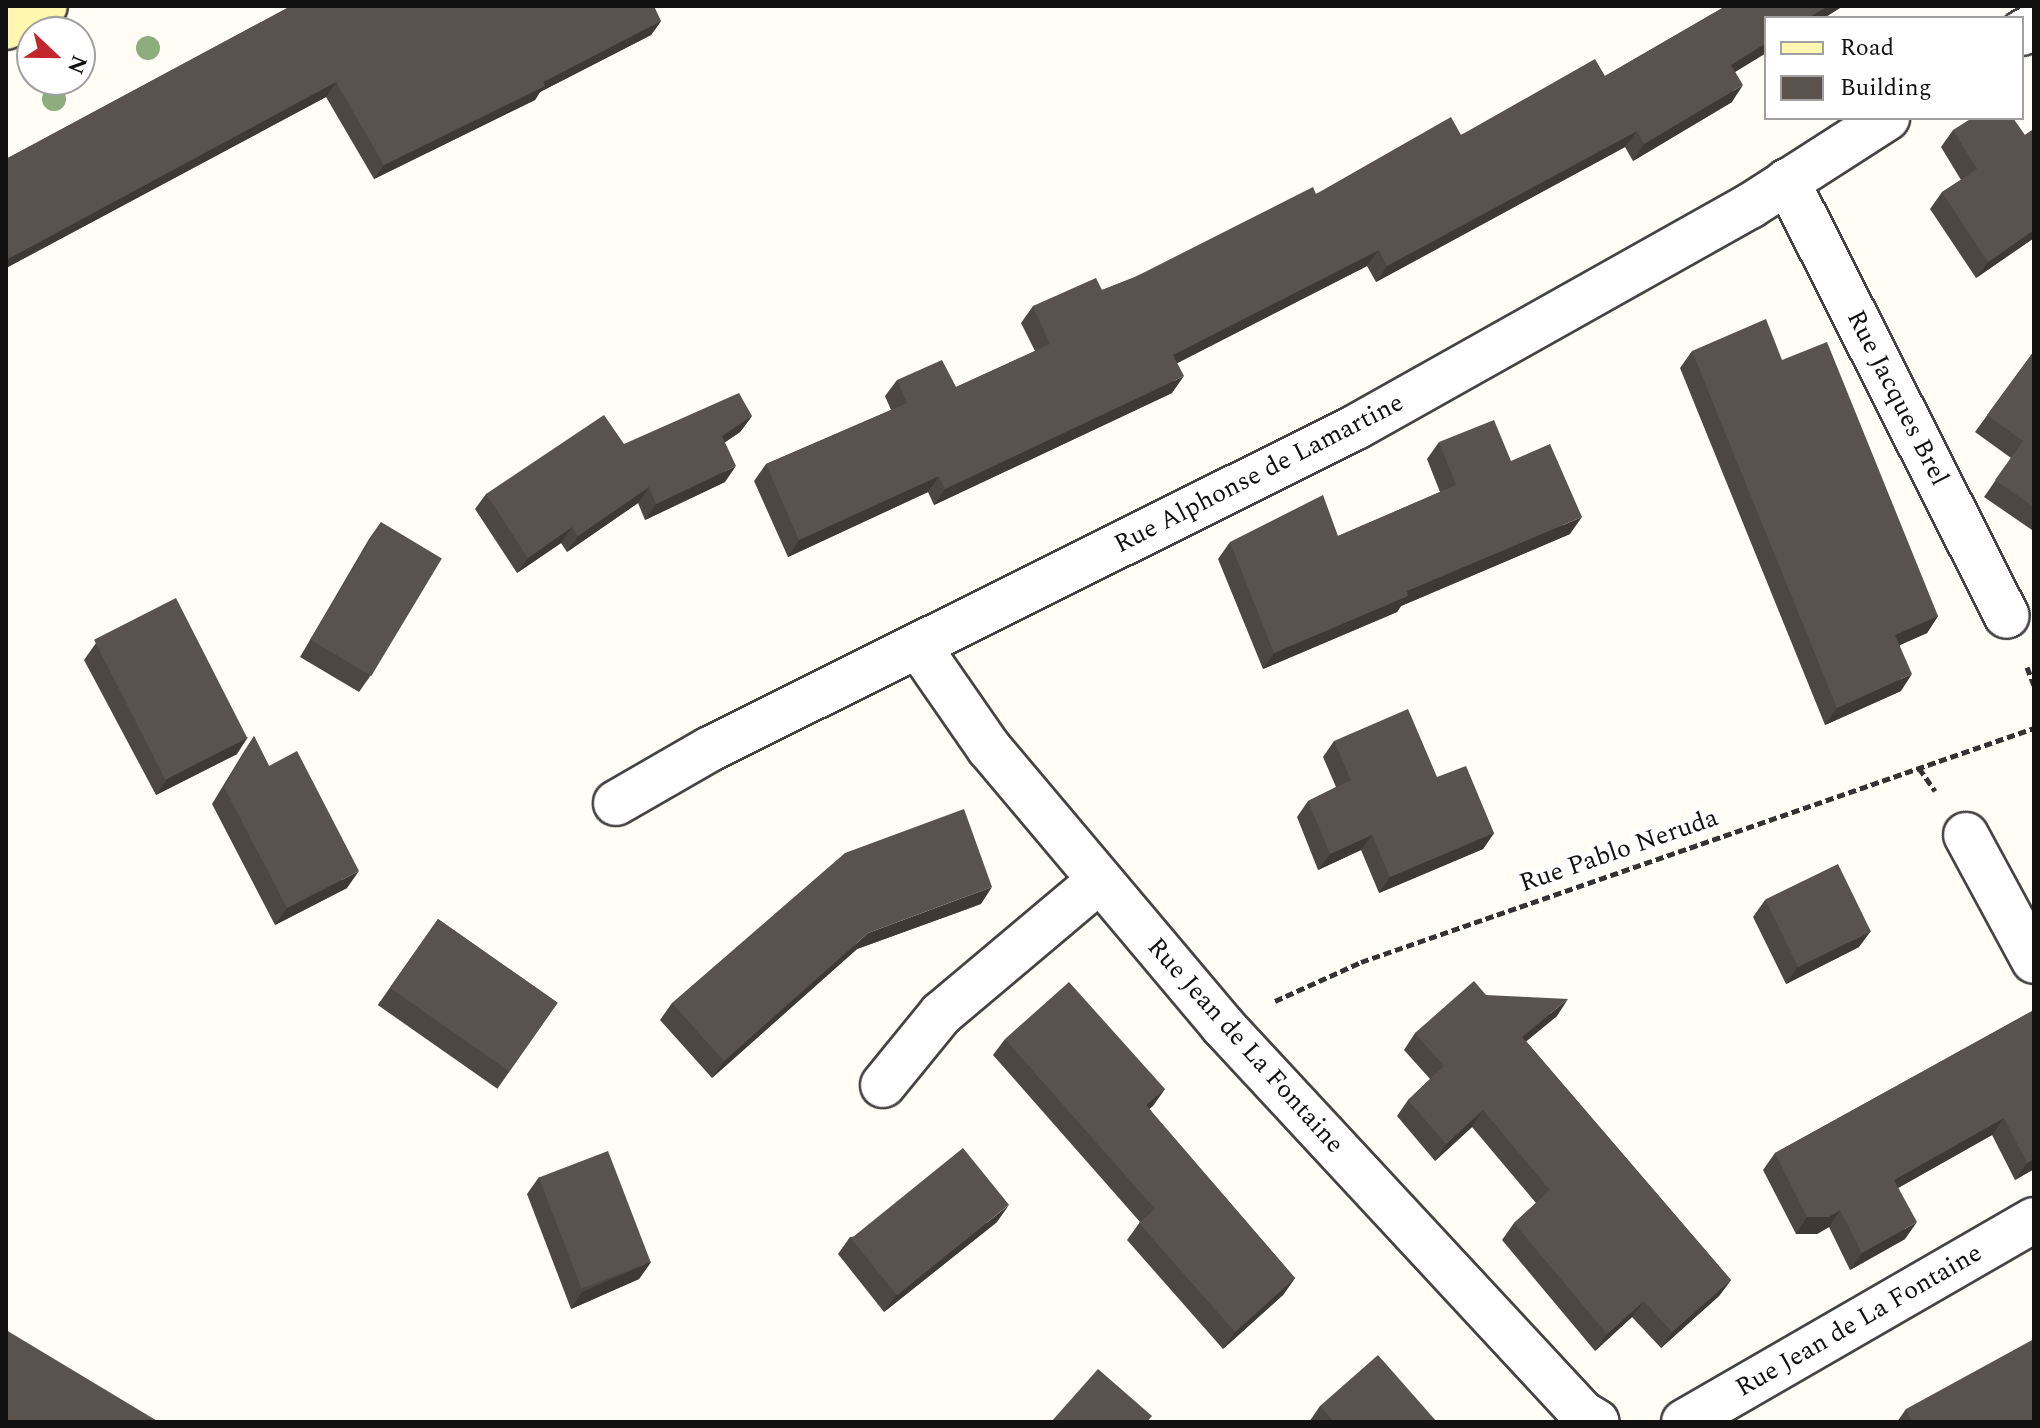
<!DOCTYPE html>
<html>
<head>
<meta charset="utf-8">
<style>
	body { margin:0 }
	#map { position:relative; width:2040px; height:1428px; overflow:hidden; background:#fffdf5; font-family:Spectral,serif }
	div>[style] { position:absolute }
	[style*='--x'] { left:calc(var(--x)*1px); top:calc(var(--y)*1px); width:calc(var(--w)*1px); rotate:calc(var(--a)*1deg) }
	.path>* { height:5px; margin-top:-2.5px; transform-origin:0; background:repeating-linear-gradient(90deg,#333 0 8px,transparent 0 12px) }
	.roads { filter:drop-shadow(2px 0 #444) drop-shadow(-2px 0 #444) drop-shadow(0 2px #444) drop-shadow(0 -2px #444) }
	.street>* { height:44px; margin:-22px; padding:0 22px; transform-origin:22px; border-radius:22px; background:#fff }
	.secondary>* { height:44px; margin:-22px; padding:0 22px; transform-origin:22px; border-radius:22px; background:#fff6b0 }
	.trees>* { width:24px; height:24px; margin:-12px; border-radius:50%; background:#8dad7f }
	.wall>* { inset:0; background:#4d4742; transform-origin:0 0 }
	.shaded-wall>* { inset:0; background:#3f3936 }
	.building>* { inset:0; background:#5a524d; transform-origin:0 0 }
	span { translate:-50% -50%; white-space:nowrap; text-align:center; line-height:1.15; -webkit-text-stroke:8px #fff; paint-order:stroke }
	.street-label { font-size:26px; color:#111 }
	.frame { position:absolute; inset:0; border:8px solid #111; pointer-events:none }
	.legend { position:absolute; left:1764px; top:16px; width:260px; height:104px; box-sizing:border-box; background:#fff; border:2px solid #a0a0a0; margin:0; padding:10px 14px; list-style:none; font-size:24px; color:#111 }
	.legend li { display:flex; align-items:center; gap:16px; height:40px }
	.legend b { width:40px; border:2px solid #a0a0a0 }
	.north { position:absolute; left:16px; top:16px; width:80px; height:80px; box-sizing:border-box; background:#fff; border:2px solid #a0a0a0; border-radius:50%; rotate:112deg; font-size:22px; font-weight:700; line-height:32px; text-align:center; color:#111 }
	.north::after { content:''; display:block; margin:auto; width:28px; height:36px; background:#c4262e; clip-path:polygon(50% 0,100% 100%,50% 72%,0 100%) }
</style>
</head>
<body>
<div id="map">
	<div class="path">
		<i style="--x:2027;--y:667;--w:19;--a:69"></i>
		<i style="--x:1919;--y:768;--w:28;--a:55"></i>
		<i style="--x:1275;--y:1001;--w:94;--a:-24.4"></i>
		<i style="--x:1361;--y:962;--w:713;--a:-19.17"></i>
	</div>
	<div class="roads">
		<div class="street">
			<i style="--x:2022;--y:33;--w:14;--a:-30"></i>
			<i style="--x:1787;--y:181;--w:487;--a:63.2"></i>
			<i style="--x:919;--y:647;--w:123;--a:55.3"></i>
			<i style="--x:989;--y:748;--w:362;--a:49.9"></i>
			<i style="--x:1222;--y:1025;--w:529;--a:47.14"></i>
			<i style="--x:1582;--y:1413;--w:17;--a:31"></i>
			<i style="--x:616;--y:803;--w:108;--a:-29.9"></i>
			<i style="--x:710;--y:749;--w:722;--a:-26.49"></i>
			<i style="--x:1356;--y:427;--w:452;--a:-29.3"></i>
			<i style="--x:1750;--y:206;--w:163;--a:-32.7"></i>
			<i style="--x:1966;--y:835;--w:143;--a:61.6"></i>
			<i style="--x:883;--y:1085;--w:92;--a:-50.8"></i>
			<i style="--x:941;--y:1014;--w:207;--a:-40.1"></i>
			<i style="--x:1684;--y:1422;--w:404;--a:-30"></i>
		</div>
		<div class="secondary">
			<i style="--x:6;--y:27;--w:44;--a:-28.3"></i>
		</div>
	</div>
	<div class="trees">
		<i style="left:148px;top:48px"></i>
		<i style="left:54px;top:99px"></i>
	</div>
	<div class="wall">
		<i style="clip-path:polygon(291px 6px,661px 21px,651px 35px,540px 92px,535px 100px,374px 179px,326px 97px,6px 268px,6px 159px)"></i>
		<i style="clip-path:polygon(1723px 6px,1843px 6px,1824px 18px,1766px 18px,1766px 53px,1735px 72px,1732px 102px,1633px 161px,1625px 147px,1376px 282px,1367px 266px,1177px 363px,1172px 393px,934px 505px,928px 492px,788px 557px,754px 481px,766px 464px,891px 410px,885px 396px,897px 380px,956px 387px,1035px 351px,1021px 323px,1033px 306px,1102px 290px,1135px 277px,1316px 194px,1605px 76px,1724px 7px)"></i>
		<i style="clip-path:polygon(2034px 129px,2034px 238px,1976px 278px,1930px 209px,1942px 192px,1961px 180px,1941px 147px,1953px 130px,2025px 135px)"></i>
		<i style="clip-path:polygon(1692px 351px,1782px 360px,1938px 616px,1927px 633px,1900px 645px,1901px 691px,1825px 725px,1680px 368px)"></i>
		<i style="clip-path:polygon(2034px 351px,2034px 527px,2032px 530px,1984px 497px,2011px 458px,1975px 432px)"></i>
		<i style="clip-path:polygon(752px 416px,740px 432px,725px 442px,725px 482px,645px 520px,638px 503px,567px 552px,561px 543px,517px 573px,475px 509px,486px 494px,624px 444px)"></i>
		<i style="clip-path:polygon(1439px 442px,1511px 461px,1570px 534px,1401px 606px,1397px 612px,1263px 669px,1218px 559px,1230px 542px,1338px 536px,1440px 492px,1427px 459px)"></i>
		<i style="clip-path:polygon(381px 522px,371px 675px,359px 692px,300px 657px,369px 539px)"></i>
		<i style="clip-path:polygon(96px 643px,237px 754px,156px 795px,84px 660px)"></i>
		<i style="clip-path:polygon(254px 736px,269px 766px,347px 888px,275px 925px,212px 804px,243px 753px)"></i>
		<i style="clip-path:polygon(1334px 741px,1437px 777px,1494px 833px,1483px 849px,1379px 893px,1361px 850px,1318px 870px,1297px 817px,1308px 801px,1336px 787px,1323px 757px)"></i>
		<i style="clip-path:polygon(1765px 900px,1859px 947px,1786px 984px,1753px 917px)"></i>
		<i style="clip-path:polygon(981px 904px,857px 949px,712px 1078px,660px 1020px,672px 1003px)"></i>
		<i style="left:438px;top:919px;width:146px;height:105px;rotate:35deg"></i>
		<i style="clip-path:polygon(1486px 995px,1557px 1016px,1526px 1041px,1731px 1280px,1719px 1296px,1661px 1348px,1632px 1317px,1595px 1351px,1502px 1240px,1514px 1223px,1536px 1203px,1472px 1127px,1435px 1161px,1397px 1116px,1408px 1100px,1430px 1079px,1404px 1050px,1415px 1033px)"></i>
		<i style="clip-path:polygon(2034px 1010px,2034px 1169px,2015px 1180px,1992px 1135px,1898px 1188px,1905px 1239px,1850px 1270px,1829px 1227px,1817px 1234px,1796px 1234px,1763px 1170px,1775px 1153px)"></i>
		<i style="clip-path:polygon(1005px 1039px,1165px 1089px,1149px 1109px,1295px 1278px,1283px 1295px,1223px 1349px,1127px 1240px,1140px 1222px,993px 1055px)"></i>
		<i style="clip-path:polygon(539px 1177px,651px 1262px,639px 1279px,571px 1309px,527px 1194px)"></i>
		<i style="clip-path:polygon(997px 1222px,884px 1312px,838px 1254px,850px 1237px)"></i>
		<i style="clip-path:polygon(1320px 1406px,1437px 1422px,1309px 1422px)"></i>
		<i style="clip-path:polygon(1906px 1409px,2034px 1422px,1897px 1422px)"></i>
	</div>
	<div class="shaded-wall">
		<i style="clip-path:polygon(1828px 6px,1843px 6px,1824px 18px,1808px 18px)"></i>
		<i style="clip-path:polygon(661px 21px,651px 35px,540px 92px,535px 100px,374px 179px,384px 165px)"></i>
		<i style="clip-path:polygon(1766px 43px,1766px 53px,1720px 81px,1731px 65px)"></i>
		<i style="clip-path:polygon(336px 82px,326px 97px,6px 268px,6px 260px)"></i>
		<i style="clip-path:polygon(1743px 85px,1732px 102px,1633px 161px,1644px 144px)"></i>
		<i style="clip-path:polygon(1637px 131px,1625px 147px,1376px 282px,1387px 266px)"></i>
		<i style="clip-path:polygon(2034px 230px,2034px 238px,1976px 278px,1988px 262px)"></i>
		<i style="clip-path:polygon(1379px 250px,1367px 266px,1162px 371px,1173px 355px)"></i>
		<i style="clip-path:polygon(1184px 376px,1172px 393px,934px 505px,945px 489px)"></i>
		<i style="clip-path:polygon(752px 416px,740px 432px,711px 452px,722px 436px)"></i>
		<i style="clip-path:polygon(736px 466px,725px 482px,645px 520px,656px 504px)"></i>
		<i style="clip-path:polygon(939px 476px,928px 492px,788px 557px,799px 540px)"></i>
		<i style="clip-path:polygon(649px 487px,638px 503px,567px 552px,578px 536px)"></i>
		<i style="clip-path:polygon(1582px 517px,1570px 534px,1401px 606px,1397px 612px,1263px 669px,1274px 653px,1407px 591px)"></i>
		<i style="clip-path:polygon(572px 527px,561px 543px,517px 573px,528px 558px)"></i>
		<i style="clip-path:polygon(1938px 616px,1927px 633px,1884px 652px,1895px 635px)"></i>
		<i style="clip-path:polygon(1912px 674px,1901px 691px,1825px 725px,1837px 708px)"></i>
		<i style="clip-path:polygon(248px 737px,237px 754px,156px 795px,168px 778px)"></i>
		<i style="clip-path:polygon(1494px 833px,1483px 849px,1379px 893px,1390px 877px)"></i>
		<i style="clip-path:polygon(1372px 835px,1361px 850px,1318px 870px,1330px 854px)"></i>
		<i style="clip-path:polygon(359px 871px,347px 888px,275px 925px,287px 908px)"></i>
		<i style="clip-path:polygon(992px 887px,981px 904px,857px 949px,712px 1078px,724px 1061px,868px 933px)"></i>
		<i style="clip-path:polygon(1871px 931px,1859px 947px,1786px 984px,1797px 967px)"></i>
		<i style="clip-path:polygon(1568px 999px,1557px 1016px,1511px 1054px,1522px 1037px)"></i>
		<i style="clip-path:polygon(1165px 1089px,1153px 1106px,1134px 1122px,1146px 1105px)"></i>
		<i style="clip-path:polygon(1483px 1110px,1472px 1127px,1435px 1161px,1446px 1144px)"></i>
		<i style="clip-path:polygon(2004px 1118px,1992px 1135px,1882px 1197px,1894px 1180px)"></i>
		<i style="clip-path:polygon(2034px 1159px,2034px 1169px,2015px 1180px,2027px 1163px)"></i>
		<i style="clip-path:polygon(1009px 1205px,997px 1222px,884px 1312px,896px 1295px)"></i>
		<i style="clip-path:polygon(1840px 1210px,1829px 1227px,1817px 1234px,1796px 1234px,1807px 1217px)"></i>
		<i style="clip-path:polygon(1917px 1222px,1905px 1239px,1850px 1270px,1862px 1253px)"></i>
		<i style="clip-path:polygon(651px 1262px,639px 1279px,571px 1309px,582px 1292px)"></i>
		<i style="clip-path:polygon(1295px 1278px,1283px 1295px,1223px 1349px,1235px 1332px)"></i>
		<i style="clip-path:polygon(1731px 1280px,1719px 1296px,1661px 1348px,1672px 1332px)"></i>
		<i style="clip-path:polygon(1644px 1301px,1632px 1317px,1595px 1351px,1607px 1334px)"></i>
	</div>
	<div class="building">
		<i style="clip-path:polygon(291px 6px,654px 6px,661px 21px,543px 82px,545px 86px,384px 165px,336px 82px,6px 260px,6px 159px)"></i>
		<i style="clip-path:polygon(1726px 6px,1828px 6px,1808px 18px,1766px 18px,1766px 43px,1731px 65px,1743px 85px,1644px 144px,1637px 131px,1387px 266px,1379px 250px,1173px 355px,1184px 376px,945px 489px,939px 476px,799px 540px,766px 464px,907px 403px,897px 380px,942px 360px,956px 387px,1050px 344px,1033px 306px,1096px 278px,1102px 290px,1135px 277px,1313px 187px,1316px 194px,1451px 117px,1461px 135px,1595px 59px,1605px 76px)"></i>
		<i style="clip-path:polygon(1972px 118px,2013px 118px,2025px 135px,2034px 129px,2034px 230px,1988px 262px,1942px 192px,1977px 169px,1953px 130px)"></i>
		<i style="clip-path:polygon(1766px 319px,1782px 360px,1827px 342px,1938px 616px,1895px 635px,1912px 674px,1837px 708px,1692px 351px)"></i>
		<i style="clip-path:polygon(2034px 351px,2034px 507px,1995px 480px,2023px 441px,1987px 415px)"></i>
		<i style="clip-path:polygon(739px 393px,752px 416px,722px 436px,736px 466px,656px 504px,649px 487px,578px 536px,572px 527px,528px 558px,486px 494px,604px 415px,624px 444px)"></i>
		<i style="clip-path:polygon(1494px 420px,1511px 461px,1550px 444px,1582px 517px,1407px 591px,1408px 596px,1274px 653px,1230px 542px,1323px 495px,1338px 536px,1456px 485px,1439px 442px)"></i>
		<i style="left:381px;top:522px;width:71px;height:137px;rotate:31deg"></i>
		<i style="left:176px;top:598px;width:157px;height:92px;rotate:63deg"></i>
		<i style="clip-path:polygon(1408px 709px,1437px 777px,1466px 766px,1494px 833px,1390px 877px,1372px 835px,1330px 854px,1308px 801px,1351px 780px,1334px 741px)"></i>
		<i style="clip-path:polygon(254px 736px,269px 766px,297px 751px,359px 871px,287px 908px,224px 787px)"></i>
		<i style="clip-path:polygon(964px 809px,992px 887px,868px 933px,724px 1061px,672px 1003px,845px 853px)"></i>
		<i style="left:1838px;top:864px;width:75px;height:81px;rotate:64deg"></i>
		<i style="left:438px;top:919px;width:146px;height:84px;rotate:35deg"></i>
		<i style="clip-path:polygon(1474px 981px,1486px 995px,1568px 999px,1522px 1037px,1731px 1280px,1672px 1332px,1644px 1301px,1607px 1334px,1514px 1223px,1550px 1190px,1483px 1110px,1446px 1144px,1408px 1100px,1444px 1066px,1415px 1033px)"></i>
		<i style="clip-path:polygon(1069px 982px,1165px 1089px,1146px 1105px,1295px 1278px,1235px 1332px,1139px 1223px,1155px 1209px,1005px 1039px)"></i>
		<i style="clip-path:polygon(2034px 1010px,2034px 1159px,2027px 1163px,2004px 1118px,1894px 1180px,1917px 1222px,1862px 1253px,1840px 1210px,1829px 1217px,1807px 1217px,1775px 1153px)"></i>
		<i style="left:963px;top:1148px;width:73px;height:144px;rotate:51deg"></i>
		<i style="left:608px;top:1151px;width:119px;height:74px;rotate:69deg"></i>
		<i style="clip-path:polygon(6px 1330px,159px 1422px,6px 1422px)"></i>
		<i style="clip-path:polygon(2034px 1339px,2034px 1422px,1912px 1422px,1906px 1409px)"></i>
		<i style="clip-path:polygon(1378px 1355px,1437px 1422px,1334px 1422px,1320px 1406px)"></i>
		<i style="clip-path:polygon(1098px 1369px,1152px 1416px,1147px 1422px,1051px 1422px)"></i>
	</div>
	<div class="street-label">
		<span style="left:1897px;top:398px;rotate:63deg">Rue Jacques Brel</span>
		<span style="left:1259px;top:474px;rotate:-27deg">Rue Alphonse de Lamartine</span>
		<span style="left:1619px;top:851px;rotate:-19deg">Rue Pablo Neruda</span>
		<span style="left:1245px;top:1046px;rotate:48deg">Rue Jean de La Fontaine</span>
		<span style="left:1859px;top:1321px;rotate:-30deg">Rue Jean de La Fontaine</span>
	</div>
	<div class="frame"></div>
	<ul class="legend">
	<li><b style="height:10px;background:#fff6b0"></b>Road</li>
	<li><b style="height:22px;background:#5a524d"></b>Building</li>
	</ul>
	<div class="north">N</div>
</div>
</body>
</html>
